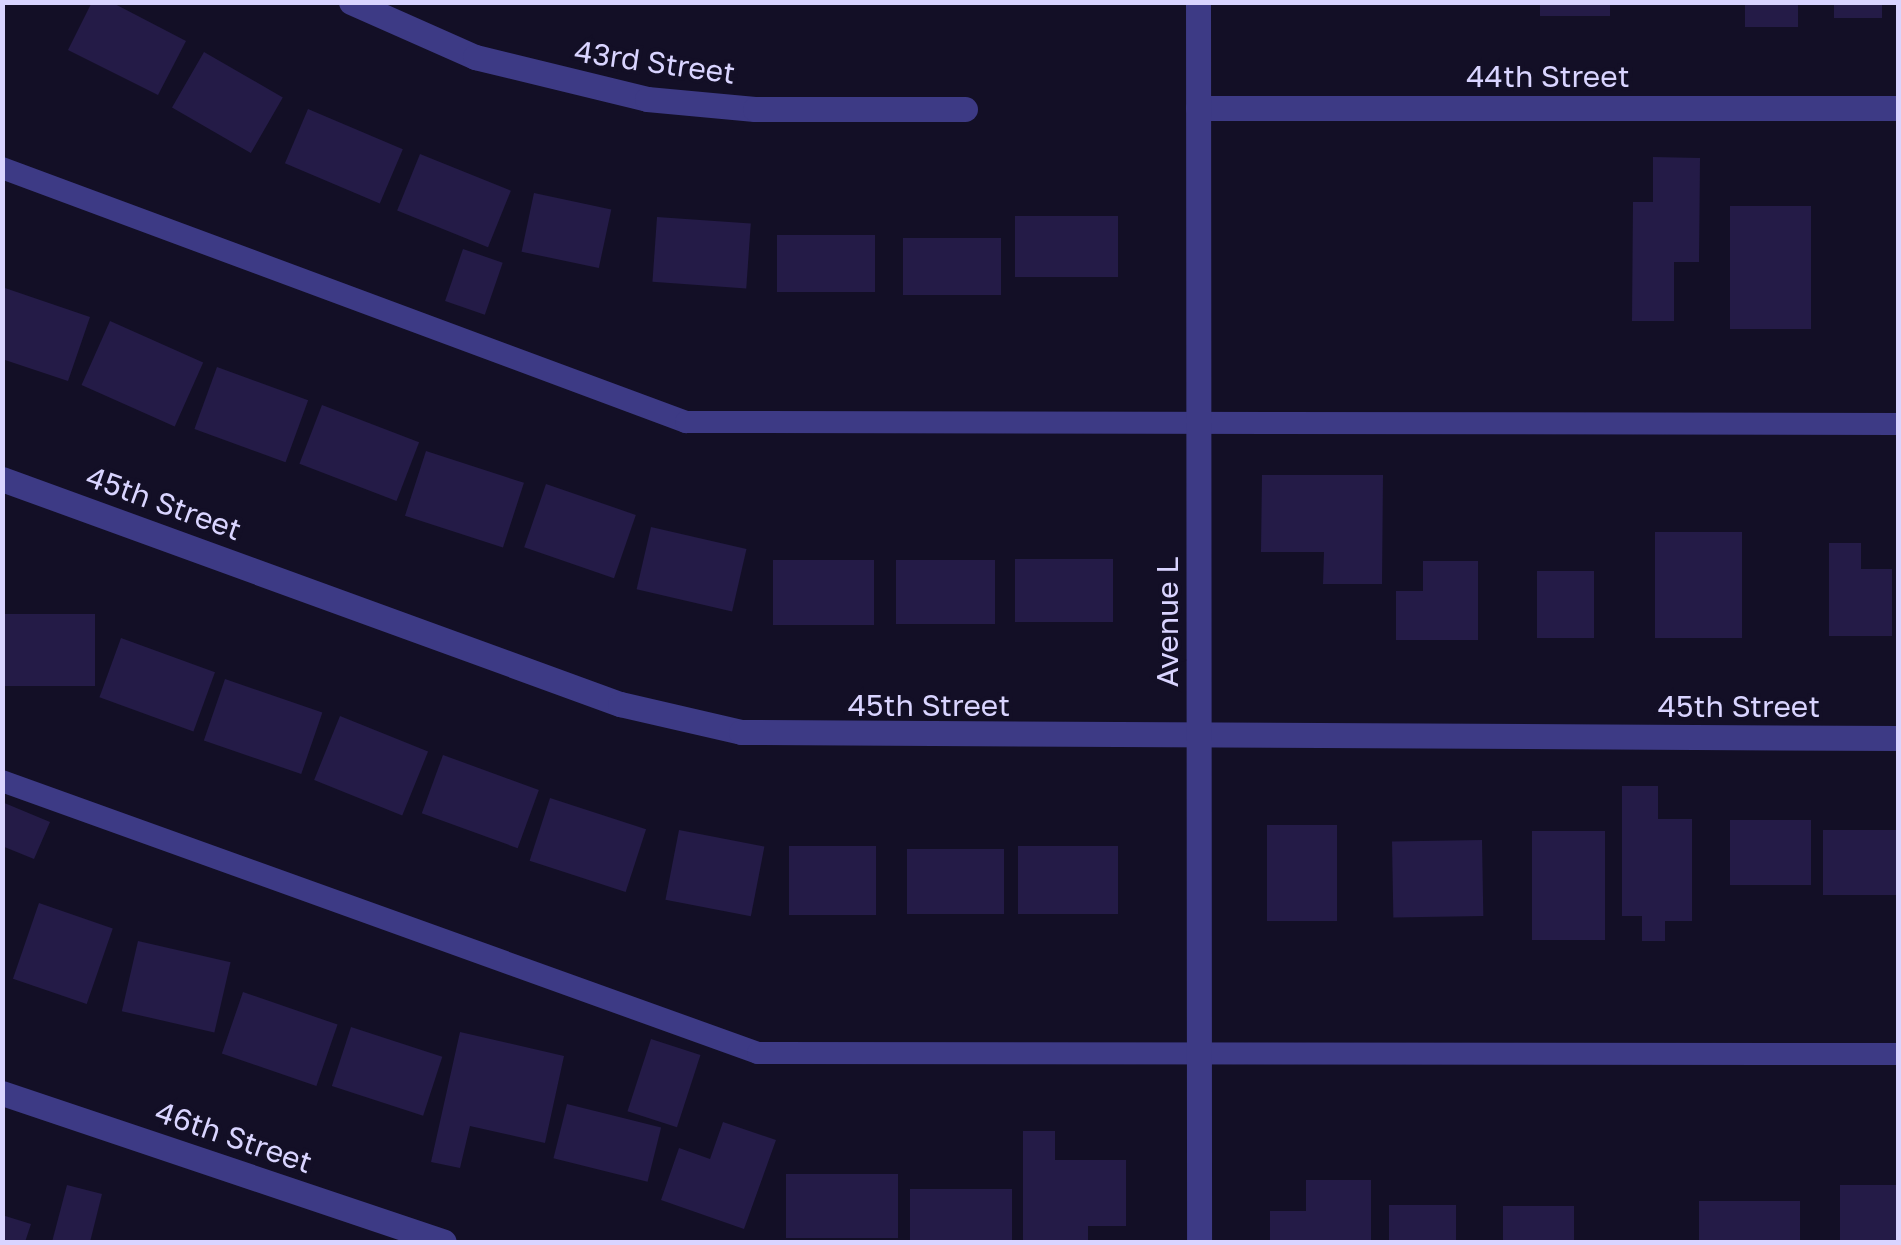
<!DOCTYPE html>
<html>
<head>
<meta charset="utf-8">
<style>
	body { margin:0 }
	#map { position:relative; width:1901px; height:1245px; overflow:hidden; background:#130f26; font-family:"Golos Text",sans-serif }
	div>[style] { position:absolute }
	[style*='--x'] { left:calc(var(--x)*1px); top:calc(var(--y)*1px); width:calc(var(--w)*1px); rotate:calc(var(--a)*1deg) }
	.building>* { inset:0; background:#241b47; transform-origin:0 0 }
	.service>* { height:22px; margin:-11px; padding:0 11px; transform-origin:11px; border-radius:11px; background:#3d3a85 }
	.minor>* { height:25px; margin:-12.5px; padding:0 12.5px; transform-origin:12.5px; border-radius:12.5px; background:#3d3a85 }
	.tertiary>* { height:25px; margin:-12.5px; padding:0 12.5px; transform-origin:12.5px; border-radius:12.5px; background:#3d3a85 }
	span { translate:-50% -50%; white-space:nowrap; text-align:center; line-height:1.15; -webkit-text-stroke:8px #130f26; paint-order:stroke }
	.street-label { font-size:30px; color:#d9d4ff }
	.frame { position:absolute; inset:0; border:5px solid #d9d4ff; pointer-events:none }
</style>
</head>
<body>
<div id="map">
	<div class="building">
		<i style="clip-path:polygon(92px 2px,111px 2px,186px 41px,158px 95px,68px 50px)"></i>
		<i style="left:1540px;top:2px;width:70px;height:14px"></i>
		<i style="left:1745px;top:2px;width:53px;height:25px"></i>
		<i style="left:1834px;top:2px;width:48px;height:16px"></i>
		<i style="left:204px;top:52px;width:91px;height:64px;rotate:30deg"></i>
		<i style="left:308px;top:109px;width:103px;height:59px;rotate:23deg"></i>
		<i style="left:420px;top:154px;width:98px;height:61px;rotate:22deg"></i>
		<i style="clip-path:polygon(1653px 157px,1700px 158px,1699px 262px,1674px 262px,1674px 321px,1632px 321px,1633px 202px,1653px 202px)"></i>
		<i style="left:534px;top:193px;width:79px;height:60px;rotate:12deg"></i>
		<i style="left:1730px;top:206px;width:81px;height:123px"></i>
		<i style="left:1118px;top:216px;width:61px;height:103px;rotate:90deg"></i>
		<i style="left:657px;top:217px;width:94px;height:65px;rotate:4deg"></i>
		<i style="left:777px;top:235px;width:98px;height:57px"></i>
		<i style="left:903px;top:238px;width:98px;height:57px"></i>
		<i style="left:463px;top:249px;width:42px;height:55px;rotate:19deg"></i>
		<i style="clip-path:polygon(2px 287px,90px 317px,68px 381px,2px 359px)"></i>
		<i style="left:110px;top:321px;width:102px;height:70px;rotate:24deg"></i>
		<i style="left:217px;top:367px;width:97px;height:66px;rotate:20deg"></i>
		<i style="left:322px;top:405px;width:104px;height:63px;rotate:21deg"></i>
		<i style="left:426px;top:451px;width:103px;height:68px;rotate:18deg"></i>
		<i style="clip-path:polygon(1262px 475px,1383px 475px,1382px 584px,1323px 584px,1324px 552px,1261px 552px)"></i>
		<i style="left:546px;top:484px;width:95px;height:67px;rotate:19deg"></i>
		<i style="left:651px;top:527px;width:98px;height:64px;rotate:13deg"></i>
		<i style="left:1655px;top:532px;width:87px;height:106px"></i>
		<i style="clip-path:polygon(1829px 543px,1861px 543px,1861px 569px,1892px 569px,1892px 636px,1829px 636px)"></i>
		<i style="left:1015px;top:559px;width:98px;height:63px"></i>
		<i style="left:773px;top:560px;width:101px;height:65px"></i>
		<i style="left:896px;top:560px;width:99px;height:64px"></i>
		<i style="clip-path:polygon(1423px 561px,1478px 561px,1478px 640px,1396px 640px,1396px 591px,1423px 591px)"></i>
		<i style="left:1537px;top:571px;width:57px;height:67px"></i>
		<i style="left:2px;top:614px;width:93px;height:72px"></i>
		<i style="left:121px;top:638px;width:100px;height:63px;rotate:20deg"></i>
		<i style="left:225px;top:679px;width:103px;height:65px;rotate:19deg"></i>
		<i style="left:340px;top:716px;width:95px;height:69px;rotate:22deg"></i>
		<i style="left:443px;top:755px;width:102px;height:62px;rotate:20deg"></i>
		<i style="clip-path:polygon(1622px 786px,1658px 786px,1658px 819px,1692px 819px,1692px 921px,1665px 921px,1665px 941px,1642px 941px,1642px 916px,1622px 916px)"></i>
		<i style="left:550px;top:798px;width:101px;height:66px;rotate:18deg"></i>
		<i style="clip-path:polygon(2px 802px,50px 822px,34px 859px,2px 846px)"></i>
		<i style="left:1730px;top:820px;width:81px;height:65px"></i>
		<i style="left:1267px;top:825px;width:70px;height:96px"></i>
		<i style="left:679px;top:830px;width:87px;height:71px;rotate:11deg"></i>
		<i style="left:1823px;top:830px;width:75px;height:65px"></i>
		<i style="left:1532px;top:831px;width:73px;height:109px"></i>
		<i style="left:1482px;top:840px;width:76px;height:90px;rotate:89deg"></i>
		<i style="left:789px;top:846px;width:87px;height:69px"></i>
		<i style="left:1018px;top:846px;width:100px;height:68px"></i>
		<i style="left:907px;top:849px;width:97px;height:65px"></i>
		<i style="left:39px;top:903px;width:78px;height:80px;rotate:19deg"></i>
		<i style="left:138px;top:941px;width:95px;height:72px;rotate:13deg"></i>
		<i style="left:243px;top:992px;width:100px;height:65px;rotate:19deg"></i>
		<i style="left:351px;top:1027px;width:96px;height:62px;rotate:18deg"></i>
		<i style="clip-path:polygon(460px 1032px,564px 1056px,545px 1143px,470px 1126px,460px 1168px,431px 1162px)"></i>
		<i style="left:651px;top:1039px;width:52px;height:76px;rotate:18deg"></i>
		<i style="left:567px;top:1104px;width:97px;height:56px;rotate:14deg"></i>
		<i style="clip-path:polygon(723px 1122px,776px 1140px,744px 1229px,661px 1200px,679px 1148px,710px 1159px)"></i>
		<i style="clip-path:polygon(1023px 1131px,1055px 1131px,1055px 1160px,1126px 1160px,1126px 1226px,1088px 1226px,1088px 1242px,1023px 1242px)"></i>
		<i style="left:786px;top:1174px;width:112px;height:64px"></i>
		<i style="clip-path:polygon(1306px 1180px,1371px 1180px,1371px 1242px,1270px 1242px,1270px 1211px,1306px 1211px)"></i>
		<i style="clip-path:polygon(67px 1185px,102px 1194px,90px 1242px,52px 1242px)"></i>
		<i style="left:1840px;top:1185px;width:58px;height:57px"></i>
		<i style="left:910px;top:1189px;width:102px;height:53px"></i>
		<i style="left:1699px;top:1201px;width:101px;height:41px"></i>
		<i style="left:1389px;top:1205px;width:67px;height:37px"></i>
		<i style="left:1503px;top:1206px;width:71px;height:36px"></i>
		<i style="clip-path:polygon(2px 1215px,31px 1224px,25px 1242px,2px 1242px)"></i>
	</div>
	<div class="service">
		<i style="--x:2;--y:168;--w:730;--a:20.37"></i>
		<i style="--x:686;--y:422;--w:1212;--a:0.09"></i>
		<i style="--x:2;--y:781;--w:803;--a:19.79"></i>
		<i style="--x:758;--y:1053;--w:1140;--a:0.05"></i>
	</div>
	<div class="minor">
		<i style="--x:351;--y:2;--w:136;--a:23.9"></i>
		<i style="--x:475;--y:57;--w:177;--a:13.7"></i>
		<i style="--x:647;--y:99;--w:108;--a:5.3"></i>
		<i style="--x:755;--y:109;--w:210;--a:0"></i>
		<i style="--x:1198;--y:108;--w:700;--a:0"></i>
		<i style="--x:2;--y:479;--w:658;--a:20.01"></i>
		<i style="--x:620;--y:704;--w:124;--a:13"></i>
		<i style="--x:741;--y:732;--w:1157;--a:0.3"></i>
		<i style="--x:2;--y:1093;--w:466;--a:18.6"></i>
	</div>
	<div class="tertiary">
		<i style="--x:1198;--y:2;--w:1240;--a:89.95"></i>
	</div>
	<div class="street-label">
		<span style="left:655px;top:62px;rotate:8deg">43rd Street</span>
		<span style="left:1548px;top:76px">44th Street</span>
		<span style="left:164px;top:503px;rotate:20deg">45th Street</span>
		<span style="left:1167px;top:622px;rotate:-90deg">Avenue L</span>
		<span style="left:929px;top:705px">45th Street</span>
		<span style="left:1739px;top:706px">45th Street</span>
		<span style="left:234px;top:1137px;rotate:19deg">46th Street</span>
	</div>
	<div class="frame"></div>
</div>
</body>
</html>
